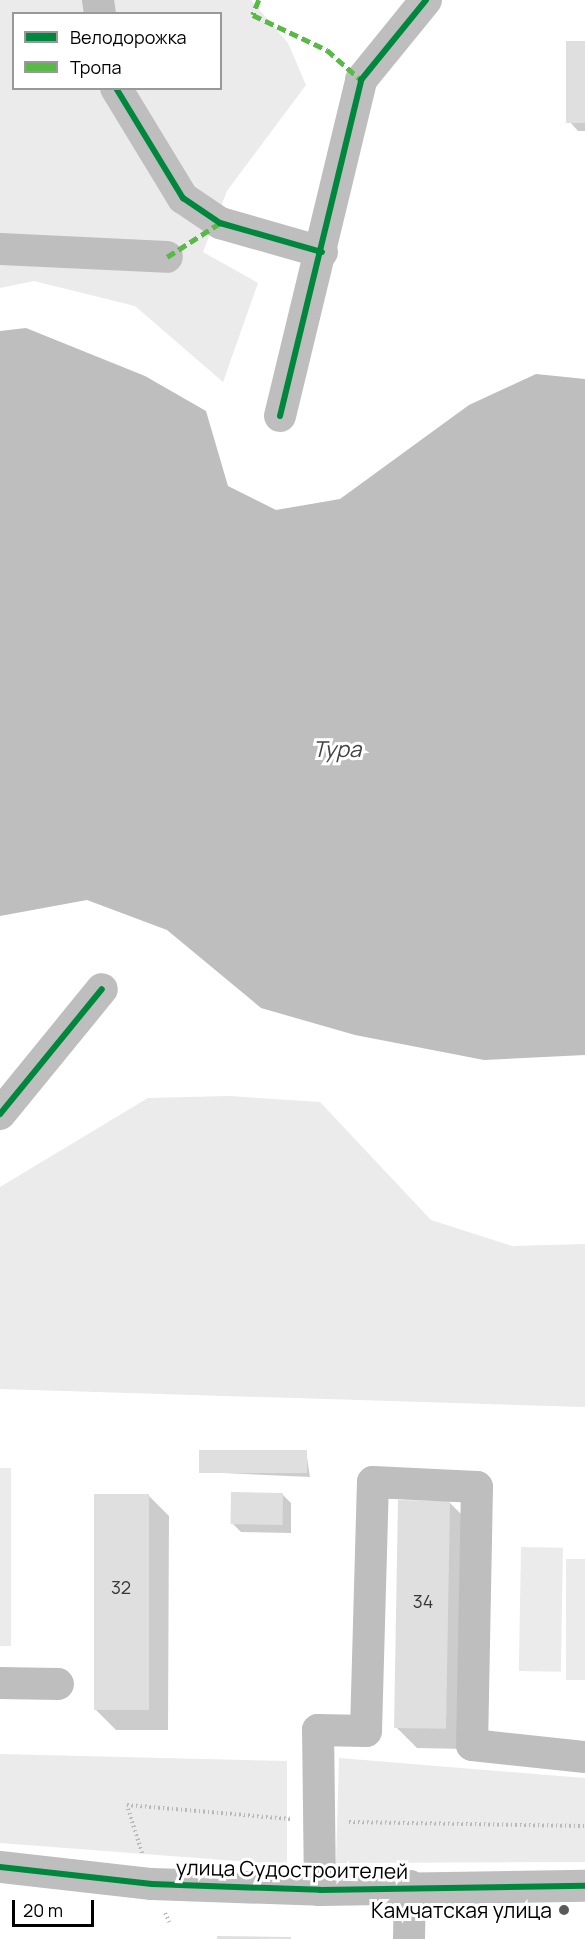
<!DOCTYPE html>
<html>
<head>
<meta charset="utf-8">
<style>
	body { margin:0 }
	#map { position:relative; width:585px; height:1939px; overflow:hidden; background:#fff; font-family:Manrope,sans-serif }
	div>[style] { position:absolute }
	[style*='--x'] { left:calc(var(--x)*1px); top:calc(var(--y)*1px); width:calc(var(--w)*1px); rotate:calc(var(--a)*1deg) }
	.green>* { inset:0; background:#ebebeb; transform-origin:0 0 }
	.water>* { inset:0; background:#bebebe }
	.shadow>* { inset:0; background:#0003 }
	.building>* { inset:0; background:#dfdfdf; transform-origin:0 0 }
	.path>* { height:4px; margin-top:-2px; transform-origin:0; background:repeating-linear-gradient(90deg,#b9b9b9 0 1.5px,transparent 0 4.5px) }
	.minor>* { height:32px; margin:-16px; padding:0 16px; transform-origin:16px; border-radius:16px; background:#bebebe }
	.quiet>* { height:4.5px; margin-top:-2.25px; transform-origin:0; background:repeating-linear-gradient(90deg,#58b947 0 9px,transparent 0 13.5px) }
	.cycleway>* { height:6px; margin:-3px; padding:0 3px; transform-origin:3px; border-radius:3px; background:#00873e }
	.dots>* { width:16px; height:16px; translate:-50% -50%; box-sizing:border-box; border:3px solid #fff; border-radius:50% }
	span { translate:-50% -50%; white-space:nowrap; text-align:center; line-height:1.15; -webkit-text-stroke:6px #fff; paint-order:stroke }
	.number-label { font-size:18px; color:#383838 }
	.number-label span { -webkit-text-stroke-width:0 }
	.street-label { font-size:21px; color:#000 }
	.poi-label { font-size:21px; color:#000 }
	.right { translate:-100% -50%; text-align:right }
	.water-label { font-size:22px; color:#434343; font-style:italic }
	.legend { position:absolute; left:12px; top:12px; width:210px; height:78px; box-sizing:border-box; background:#fff; border:2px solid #999; margin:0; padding:8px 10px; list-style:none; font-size:18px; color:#000 }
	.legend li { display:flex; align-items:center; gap:12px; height:30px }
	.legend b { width:30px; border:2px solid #999 }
	.scale { position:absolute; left:12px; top:1900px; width:82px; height:27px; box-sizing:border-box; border:3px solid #000; border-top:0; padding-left:8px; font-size:18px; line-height:21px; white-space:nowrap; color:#000; -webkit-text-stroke:4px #fff; paint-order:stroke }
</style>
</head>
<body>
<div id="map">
	<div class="green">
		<i style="clip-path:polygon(evenodd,0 0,251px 0,288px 43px,306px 85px,227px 191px,203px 252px,258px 283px,223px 382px,135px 306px,34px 281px,0 288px,0 0,14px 14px,220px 14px,220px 88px,14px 88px,14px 14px)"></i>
		<i style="clip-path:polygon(229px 1096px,320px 1102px,431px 1220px,512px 1246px,585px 1244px,585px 1407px,0 1389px,0 1187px,148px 1098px)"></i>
		<i style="left:0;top:1468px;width:11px;height:178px"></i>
		<i style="left:521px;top:1547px;width:42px;height:124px;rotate:1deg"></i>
		<i style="left:566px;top:1559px;width:19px;height:121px"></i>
		<i style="clip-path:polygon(0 1754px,287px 1761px,287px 1865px,0 1843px)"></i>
		<i style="clip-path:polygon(339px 1758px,585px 1778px,585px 1862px,336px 1863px)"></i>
	</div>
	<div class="water">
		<i style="clip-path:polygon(26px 328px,145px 376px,206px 411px,228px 486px,276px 510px,340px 499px,469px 405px,536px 374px,585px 379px,585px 1055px,484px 1060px,355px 1035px,261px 1008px,167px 930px,87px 900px,0 916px,0 331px)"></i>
	</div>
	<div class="shadow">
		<i style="clip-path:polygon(585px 42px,585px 131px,578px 131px,570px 122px)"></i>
		<i style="clip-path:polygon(306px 1451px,310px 1477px,201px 1472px)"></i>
		<i style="clip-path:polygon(282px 1494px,291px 1503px,291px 1533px,241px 1532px,232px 1523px)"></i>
		<i style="clip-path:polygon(149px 1496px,169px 1516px,168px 1730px,116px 1730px,95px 1709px)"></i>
		<i style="clip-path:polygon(449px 1502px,470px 1523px,466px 1749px,417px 1748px,396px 1727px)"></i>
	</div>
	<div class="building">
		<i style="left:566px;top:41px;width:19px;height:82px"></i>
		<i style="left:199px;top:1450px;width:108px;height:23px"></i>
		<i style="left:231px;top:1492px;width:52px;height:32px;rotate:1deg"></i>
		<i style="left:94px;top:1494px;width:55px;height:216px"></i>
		<i style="left:398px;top:1500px;width:52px;height:228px;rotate:1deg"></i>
		<i style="clip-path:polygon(217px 1936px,291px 1937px,291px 1939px,217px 1939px)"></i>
	</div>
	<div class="path">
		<i style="--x:349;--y:1822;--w:236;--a:1"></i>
		<i style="--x:142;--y:1853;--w:50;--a:-107.4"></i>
		<i style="--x:127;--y:1805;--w:164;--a:4.9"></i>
		<i style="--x:165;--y:1913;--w:10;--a:66"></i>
	</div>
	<div class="minor">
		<i style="--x:98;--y:0;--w:14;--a:82"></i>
		<i style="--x:116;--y:88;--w:129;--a:58.7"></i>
		<i style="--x:183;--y:198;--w:45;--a:34"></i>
		<i style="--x:220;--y:223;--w:106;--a:15.9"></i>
		<i style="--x:0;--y:249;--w:167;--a:2.7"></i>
		<i style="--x:280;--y:416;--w:346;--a:-76.4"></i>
		<i style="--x:361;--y:80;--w:103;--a:-50.9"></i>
		<i style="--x:0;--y:1114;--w:161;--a:-50.8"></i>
		<i style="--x:0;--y:1683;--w:58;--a:1"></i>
		<i style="--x:0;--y:1867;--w:153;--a:6.4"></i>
		<i style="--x:152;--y:1884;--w:168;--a:2"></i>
		<i style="--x:320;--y:1890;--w:265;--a:-0.9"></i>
		<i style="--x:320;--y:1890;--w:160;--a:-90.7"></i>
		<i style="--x:318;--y:1730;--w:48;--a:1.2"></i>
		<i style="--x:366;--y:1731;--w:249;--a:-88.4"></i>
		<i style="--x:373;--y:1482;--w:104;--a:2.8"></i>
		<i style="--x:477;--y:1487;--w:258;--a:91.1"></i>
		<i style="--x:472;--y:1745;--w:114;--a:6.1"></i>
		<i style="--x:409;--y:1939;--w:53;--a:-88.9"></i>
	</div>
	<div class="quiet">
		<i style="--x:259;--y:0;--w:16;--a:112"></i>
		<i style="--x:253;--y:15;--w:82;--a:25.3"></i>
		<i style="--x:327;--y:50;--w:45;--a:41.4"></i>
		<i style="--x:167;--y:257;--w:63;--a:-32.7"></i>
	</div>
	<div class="cycleway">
		<i style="--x:116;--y:88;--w:129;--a:58.7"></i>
		<i style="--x:183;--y:198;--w:45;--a:34"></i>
		<i style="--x:220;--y:223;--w:106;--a:15.9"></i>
		<i style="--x:280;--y:416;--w:346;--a:-76.4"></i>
		<i style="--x:361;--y:80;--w:103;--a:-50.9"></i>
		<i style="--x:0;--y:1114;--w:161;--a:-50.8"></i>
		<i style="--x:0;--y:1867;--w:153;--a:6.4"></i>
		<i style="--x:152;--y:1884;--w:168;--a:2"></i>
		<i style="--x:320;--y:1890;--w:265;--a:-0.9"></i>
	</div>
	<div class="dots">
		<i style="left:564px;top:1910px;background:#595959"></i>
	</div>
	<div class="number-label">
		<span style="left:121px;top:1587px">32</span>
		<span style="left:423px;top:1601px">34</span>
	</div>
	<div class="street-label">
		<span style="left:292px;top:1869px;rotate:1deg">улица Судостроителей</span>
	</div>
	<div class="poi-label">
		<span class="right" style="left:552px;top:1910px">Камчатская улица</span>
	</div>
	<div class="water-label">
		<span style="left:337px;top:750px">Тура</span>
	</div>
	<ul class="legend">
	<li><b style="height:8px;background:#00873e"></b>Велодорожка</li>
	<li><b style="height:8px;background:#58b947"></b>Тропа</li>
	</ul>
	<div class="scale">20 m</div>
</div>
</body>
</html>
